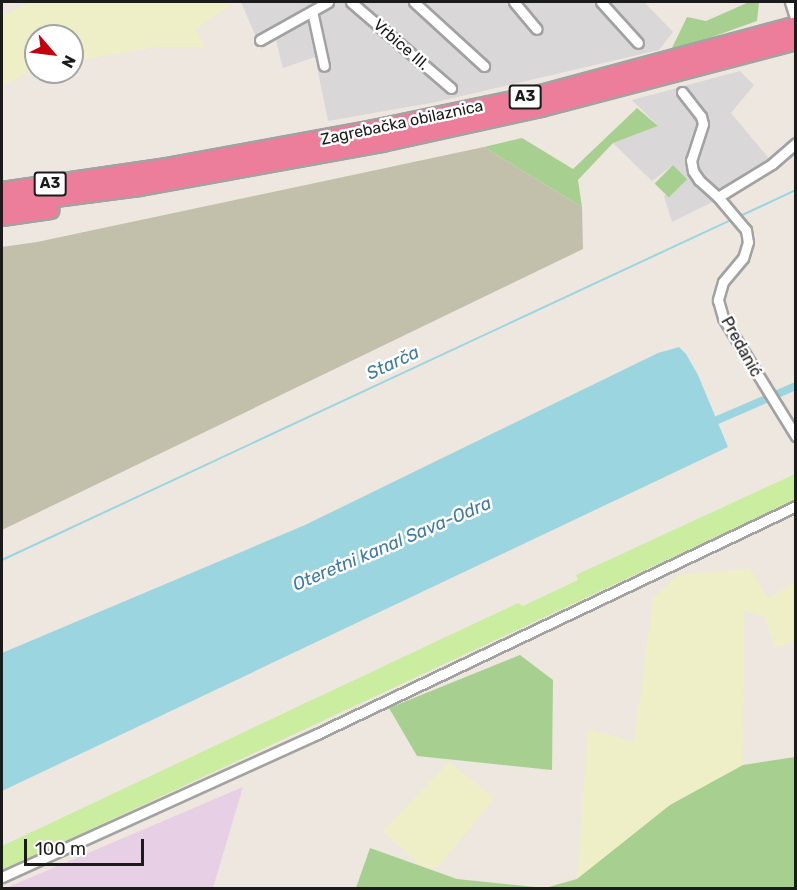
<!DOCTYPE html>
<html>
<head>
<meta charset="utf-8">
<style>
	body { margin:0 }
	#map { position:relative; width:797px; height:890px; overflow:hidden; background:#ede7df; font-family:Rubik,sans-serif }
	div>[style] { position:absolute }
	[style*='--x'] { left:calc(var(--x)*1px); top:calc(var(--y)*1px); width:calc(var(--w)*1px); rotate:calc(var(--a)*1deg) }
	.residential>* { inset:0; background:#d9d7d7 }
	.industrial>* { inset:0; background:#e7d0e5 }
	.construction>* { inset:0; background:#c2c0aa }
	.farmland>* { inset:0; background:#efefc7 }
	.grass>* { inset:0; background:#cbed9f }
	.forest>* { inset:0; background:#a7d090; transform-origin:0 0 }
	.water>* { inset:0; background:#9bd5df }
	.stream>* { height:2px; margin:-1px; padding:0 1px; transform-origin:1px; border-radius:1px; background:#9bd5df }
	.canal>* { height:8px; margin:-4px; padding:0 4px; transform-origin:4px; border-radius:4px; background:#9bd5df }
	.roads { filter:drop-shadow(2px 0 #a2a2a2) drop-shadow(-2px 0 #a2a2a2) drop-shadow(0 2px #a2a2a2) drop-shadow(0 -2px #a2a2a2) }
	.minor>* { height:9px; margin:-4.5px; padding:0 4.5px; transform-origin:4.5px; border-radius:4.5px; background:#fff }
	.motorway>* { height:16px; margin:-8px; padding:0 8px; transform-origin:8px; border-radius:8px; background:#ed7e9b }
	span { translate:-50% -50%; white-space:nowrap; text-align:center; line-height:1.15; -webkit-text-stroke:5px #fff; paint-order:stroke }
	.shield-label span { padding:2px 4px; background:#fff; border:2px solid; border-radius:4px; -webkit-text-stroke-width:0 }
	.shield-label { font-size:15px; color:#1b1b1b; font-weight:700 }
	.street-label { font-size:16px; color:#1b1b1b }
	.water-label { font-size:18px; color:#3f7ba8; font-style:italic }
	.frame { position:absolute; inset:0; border:3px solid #1b1b1b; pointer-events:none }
	.north { position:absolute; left:24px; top:24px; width:60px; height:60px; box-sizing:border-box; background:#fff; border:2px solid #a4a4a4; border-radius:50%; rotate:118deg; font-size:16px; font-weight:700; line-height:24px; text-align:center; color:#1b1b1b }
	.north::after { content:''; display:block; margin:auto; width:21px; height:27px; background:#c5000e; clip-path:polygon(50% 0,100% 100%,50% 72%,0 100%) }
	.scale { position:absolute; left:24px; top:839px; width:120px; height:27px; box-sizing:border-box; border:3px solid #1b1b1b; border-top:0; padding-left:8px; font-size:18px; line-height:21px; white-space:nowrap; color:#1b1b1b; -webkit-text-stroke:4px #fff; paint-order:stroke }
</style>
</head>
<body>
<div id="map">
	<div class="residential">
		<i style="clip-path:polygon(241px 2px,644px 2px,673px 32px,659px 50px,436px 102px,328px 121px,315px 57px,283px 68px,276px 40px,261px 49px)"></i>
		<i style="clip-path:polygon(740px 71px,754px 85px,731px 113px,767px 156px,775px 171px,672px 222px,664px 196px,687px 179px,673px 165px,652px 181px,613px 143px,658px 126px,632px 100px)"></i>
	</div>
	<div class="industrial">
		<i style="clip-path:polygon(243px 787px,213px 888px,6px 888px)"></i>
	</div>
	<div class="construction">
		<i style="clip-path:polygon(484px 147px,582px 207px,583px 249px,2px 530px,2px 247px,37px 242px)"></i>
	</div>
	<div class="farmland">
		<i style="clip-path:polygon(29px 2px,234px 2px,196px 29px,204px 47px,156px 47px,72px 61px,72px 36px,36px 36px,36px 68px,2px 86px,2px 11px,5px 15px)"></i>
		<i style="clip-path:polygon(750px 569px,768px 599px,795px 582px,795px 641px,775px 648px,765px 617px,744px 610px,743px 765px,670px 805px,577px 879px,588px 729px,634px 742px,653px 599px,677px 575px)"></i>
		<i style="clip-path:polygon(449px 762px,494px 798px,438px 867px,431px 869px,421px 866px,383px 831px)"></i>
	</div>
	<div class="grass">
		<i style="clip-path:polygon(795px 474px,795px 500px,2px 871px,2px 846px,518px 603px,523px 606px,578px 580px,576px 575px)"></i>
	</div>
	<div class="forest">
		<i style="clip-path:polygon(749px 2px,759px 2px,757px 21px,670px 52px,687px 17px,706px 21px)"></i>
		<i style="clip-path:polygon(637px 108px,658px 126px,613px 143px,578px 180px,582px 207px,484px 147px,522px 138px,573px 169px)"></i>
		<i style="left:673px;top:165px;width:20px;height:26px;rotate:45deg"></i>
		<i style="clip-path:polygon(520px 655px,553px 680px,552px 770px,417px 756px,389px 708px)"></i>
		<i style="clip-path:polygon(795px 757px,795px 888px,545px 888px,577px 879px,670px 805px,743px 765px)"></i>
		<i style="clip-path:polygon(370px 848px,457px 879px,544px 888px,356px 888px)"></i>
	</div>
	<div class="water">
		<i style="clip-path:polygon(679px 347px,686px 354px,698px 375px,728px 447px,2px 791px,2px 653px,305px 525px,658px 353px)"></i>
	</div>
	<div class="stream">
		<i style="--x:738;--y:217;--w:64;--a:-25"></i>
		<i style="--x:2;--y:560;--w:807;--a:-25.01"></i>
	</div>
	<div class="canal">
		<i style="--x:708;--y:424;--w:96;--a:-23.4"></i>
	</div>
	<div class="roads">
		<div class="minor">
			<i style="--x:351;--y:2;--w:132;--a:40.7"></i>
			<i style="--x:414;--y:2;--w:95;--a:42.4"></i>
			<i style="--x:514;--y:2;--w:35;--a:50"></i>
			<i style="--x:601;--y:2;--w:55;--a:47.9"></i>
			<i style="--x:790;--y:2;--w:19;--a:72"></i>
			<i style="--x:312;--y:11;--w:56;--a:77.7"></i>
			<i style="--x:260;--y:40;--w:78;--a:-29.2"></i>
			<i style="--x:682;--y:92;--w:31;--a:52"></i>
			<i style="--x:701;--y:116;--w:8;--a:76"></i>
			<i style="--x:703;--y:124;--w:38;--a:108"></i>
			<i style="--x:691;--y:160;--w:11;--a:80"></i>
			<i style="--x:693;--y:171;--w:11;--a:56"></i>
			<i style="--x:699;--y:180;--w:25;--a:42"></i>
			<i style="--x:796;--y:143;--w:32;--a:139"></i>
			<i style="--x:772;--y:164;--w:63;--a:148.6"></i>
			<i style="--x:718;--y:197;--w:43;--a:49.7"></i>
			<i style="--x:746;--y:230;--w:12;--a:81"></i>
			<i style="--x:748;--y:242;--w:17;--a:107"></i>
			<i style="--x:743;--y:258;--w:31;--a:130"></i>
			<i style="--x:723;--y:282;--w:19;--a:106"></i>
			<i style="--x:718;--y:300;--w:19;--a:74"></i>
			<i style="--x:723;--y:318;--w:139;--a:58.3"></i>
			<i style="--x:2;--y:877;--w:346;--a:-24.4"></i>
			<i style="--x:317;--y:734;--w:530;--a:-25.45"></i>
		</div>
		<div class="motorway">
			<i style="--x:2;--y:191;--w:167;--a:-8.3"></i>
			<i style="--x:167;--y:167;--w:210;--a:-10.4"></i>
			<i style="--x:374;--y:129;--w:171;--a:-11.8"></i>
			<i style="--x:541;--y:94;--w:264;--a:-15.1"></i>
			<i style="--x:2;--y:205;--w:139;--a:-7.4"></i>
			<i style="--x:140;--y:187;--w:246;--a:-10.3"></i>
			<i style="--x:382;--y:143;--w:163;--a:-12.4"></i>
			<i style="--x:541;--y:108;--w:264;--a:-14.7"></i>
			<i style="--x:2;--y:217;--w:49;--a:-8.1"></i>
		</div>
	</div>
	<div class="shield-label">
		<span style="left:525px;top:97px">A3</span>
		<span style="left:50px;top:184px">A3</span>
	</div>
	<div class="street-label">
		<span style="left:401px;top:45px;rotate:41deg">Vrbice III.</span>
		<span style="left:402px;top:123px;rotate:-12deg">Zagrebačka obilaznica</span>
		<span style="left:741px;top:347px;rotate:61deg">Predanić</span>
	</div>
	<div class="water-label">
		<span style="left:393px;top:363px;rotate:-25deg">Starča</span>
		<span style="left:392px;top:544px;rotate:-23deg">Oteretni kanal Sava-Odra</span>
	</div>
	<div class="frame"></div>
	<div class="north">N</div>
	<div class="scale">100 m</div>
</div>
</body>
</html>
